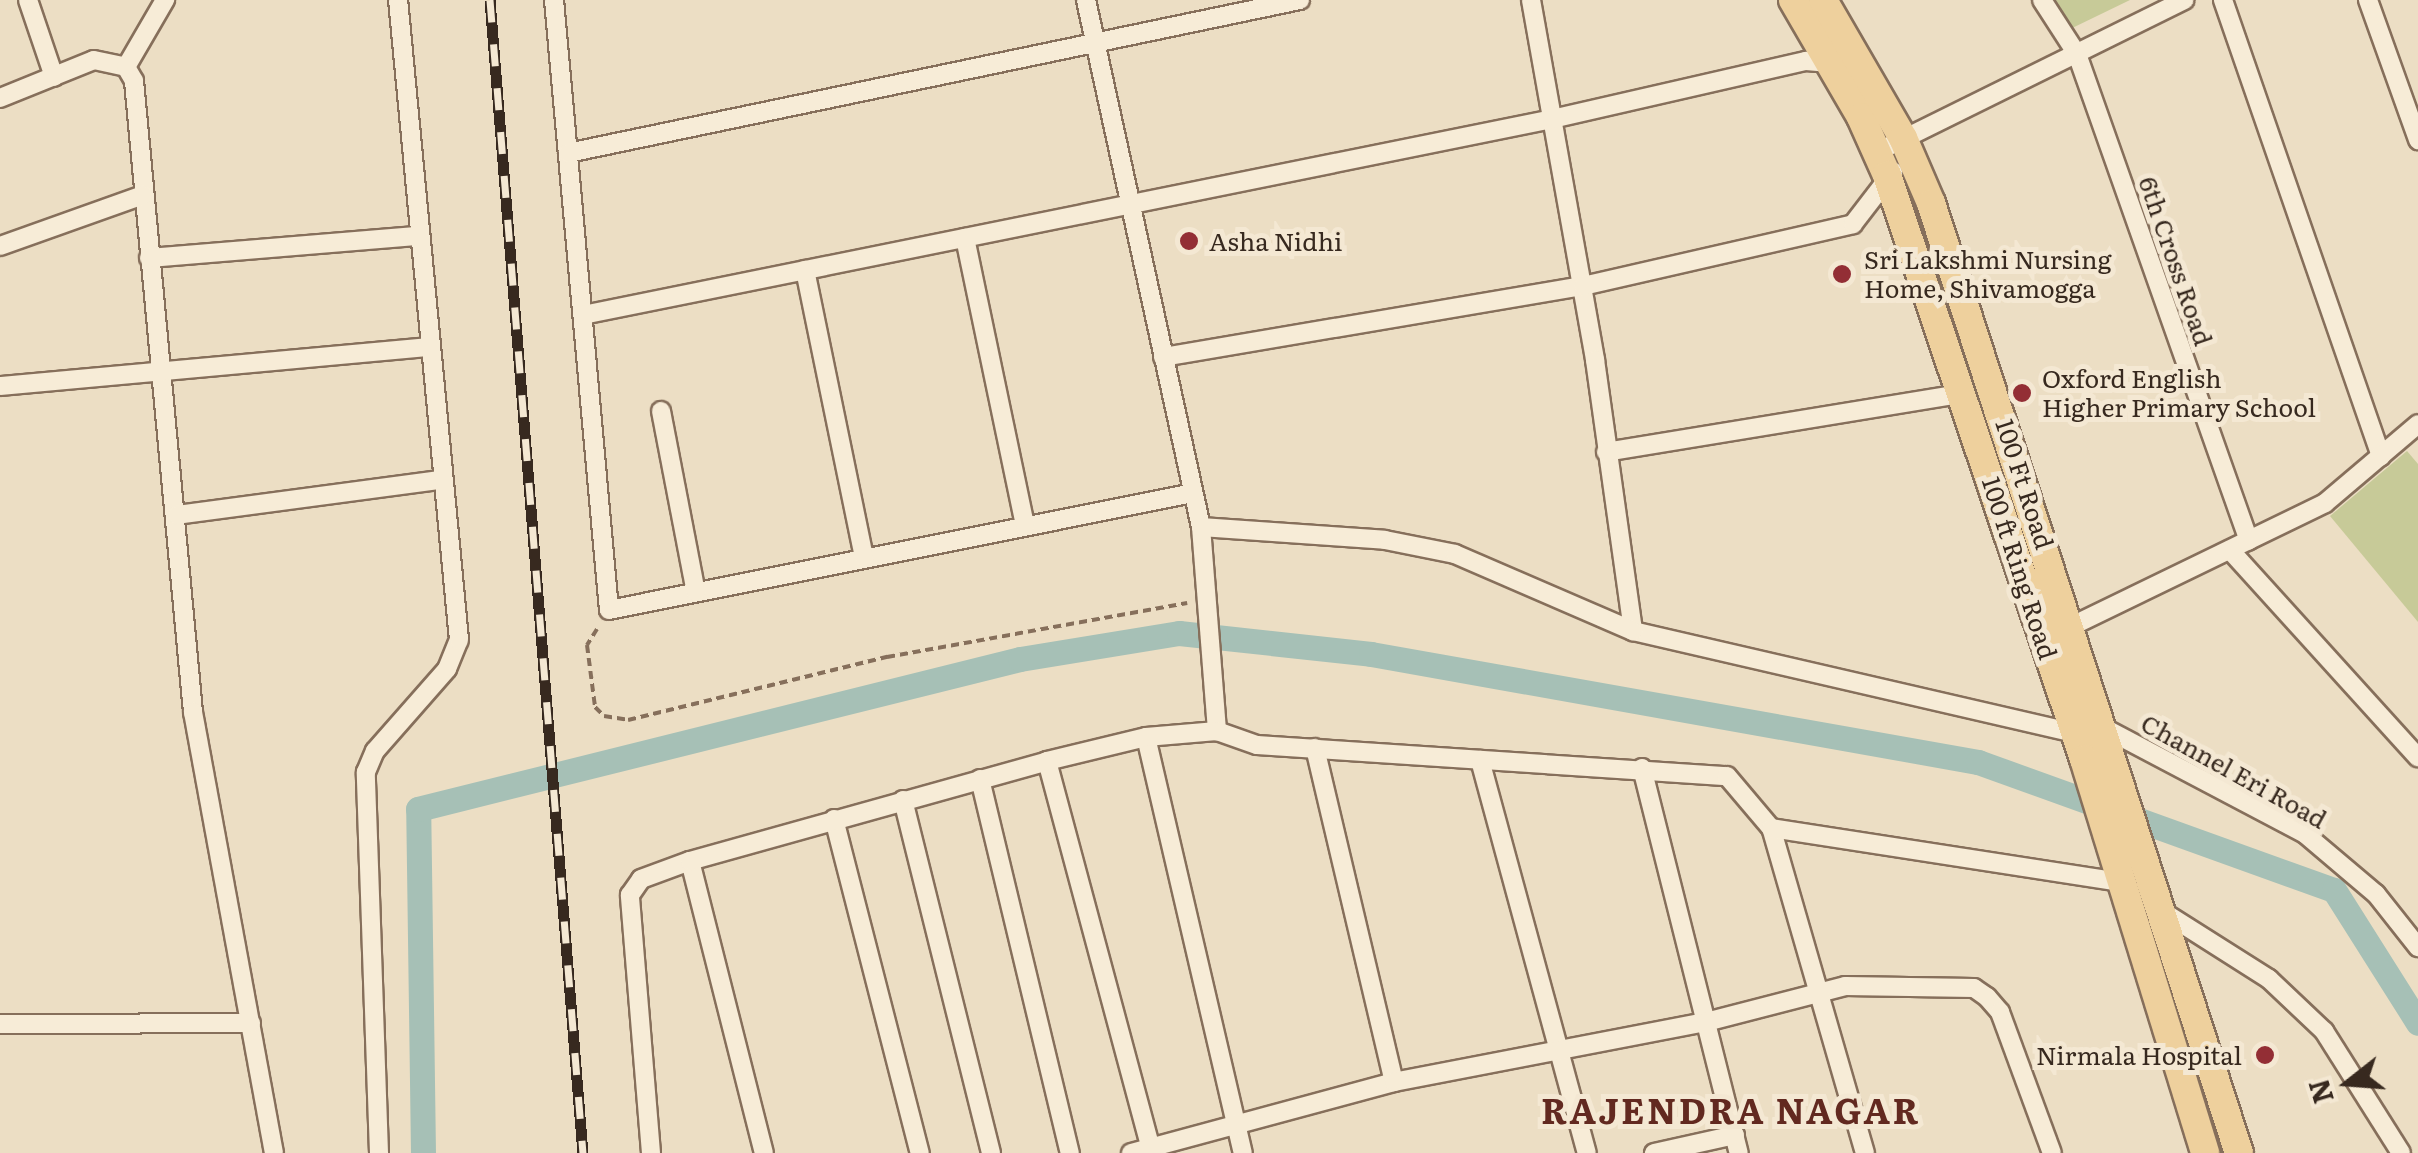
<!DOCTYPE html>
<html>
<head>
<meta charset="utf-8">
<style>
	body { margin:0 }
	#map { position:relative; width:2418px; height:1153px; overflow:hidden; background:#ecdec4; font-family:Literata,serif }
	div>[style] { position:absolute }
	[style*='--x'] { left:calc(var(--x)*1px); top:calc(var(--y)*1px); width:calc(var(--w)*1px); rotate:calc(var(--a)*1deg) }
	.green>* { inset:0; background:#c7ca98 }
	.canal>* { height:25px; margin:-12.5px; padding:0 12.5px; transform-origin:12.5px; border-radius:12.5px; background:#a6c0b6 }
	.path>* { height:4px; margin-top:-2px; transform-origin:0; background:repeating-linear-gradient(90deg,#866f5b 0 8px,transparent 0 13px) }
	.roads { filter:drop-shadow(2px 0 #866f5b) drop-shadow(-2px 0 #866f5b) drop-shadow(0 2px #866f5b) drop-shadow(0 -2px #866f5b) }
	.street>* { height:18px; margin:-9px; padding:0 9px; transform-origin:9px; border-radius:9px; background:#f7ecd7 }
	.primary>* { height:28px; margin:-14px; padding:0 14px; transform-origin:14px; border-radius:14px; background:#eed09d }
	.rail>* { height:11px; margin-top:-5.5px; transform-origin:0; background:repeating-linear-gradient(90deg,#f4e8d3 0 22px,#37291f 0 44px); box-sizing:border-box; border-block:2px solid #37291f }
	.dots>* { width:28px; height:28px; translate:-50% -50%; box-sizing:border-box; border:5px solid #f4e8d3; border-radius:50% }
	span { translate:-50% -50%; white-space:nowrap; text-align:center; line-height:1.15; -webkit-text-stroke:10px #f4e8d3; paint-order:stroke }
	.poi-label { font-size:25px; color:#37291f }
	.left { translate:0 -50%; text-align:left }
	.right { translate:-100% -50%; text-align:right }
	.street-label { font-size:25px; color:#37291f }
	.district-label { font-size:35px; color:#622920; font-weight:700; letter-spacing:2.5px }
	.north { position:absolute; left:2298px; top:1033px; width:100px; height:100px; -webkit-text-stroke:8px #f4e8d3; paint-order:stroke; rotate:253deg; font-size:28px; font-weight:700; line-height:40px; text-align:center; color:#37291f }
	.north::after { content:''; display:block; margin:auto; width:35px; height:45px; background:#37291f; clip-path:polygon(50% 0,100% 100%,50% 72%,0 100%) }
</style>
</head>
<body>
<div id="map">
	<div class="green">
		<i style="clip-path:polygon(2041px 0,2130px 0,2064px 32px)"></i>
		<i style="clip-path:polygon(2407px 451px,2418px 464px,2418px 622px,2330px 516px)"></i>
	</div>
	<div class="canal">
		<i style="--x:423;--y:1153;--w:344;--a:-90.8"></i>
		<i style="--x:418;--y:809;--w:620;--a:-13.99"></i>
		<i style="--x:1020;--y:659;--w:161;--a:-9.3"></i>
		<i style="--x:1179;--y:633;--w:193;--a:6.2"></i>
		<i style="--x:1371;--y:654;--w:617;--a:10.09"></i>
		<i style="--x:1978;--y:762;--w:378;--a:19.8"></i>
		<i style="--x:2334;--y:890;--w:157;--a:57.7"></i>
	</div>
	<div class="path">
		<i style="--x:597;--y:629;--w:19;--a:122"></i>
		<i style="--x:587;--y:645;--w:63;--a:82.6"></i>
		<i style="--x:595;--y:707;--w:13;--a:45"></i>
		<i style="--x:604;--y:716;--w:24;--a:9"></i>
		<i style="--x:628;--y:720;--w:267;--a:-13.7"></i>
		<i style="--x:887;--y:657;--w:305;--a:-10.2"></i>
	</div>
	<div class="roads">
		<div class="street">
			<i style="--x:28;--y:0;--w:81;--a:71.3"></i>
			<i style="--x:554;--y:0;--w:612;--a:84.85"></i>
			<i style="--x:609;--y:610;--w:596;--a:-11.33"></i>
			<i style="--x:1086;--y:0;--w:539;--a:77.69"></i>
			<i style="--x:1201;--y:527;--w:205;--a:85.5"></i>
			<i style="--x:1531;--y:0;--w:366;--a:79.9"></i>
			<i style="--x:1595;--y:360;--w:274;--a:82"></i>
			<i style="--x:1633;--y:631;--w:453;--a:13"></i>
			<i style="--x:2074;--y:733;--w:32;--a:-7"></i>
			<i style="--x:2106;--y:729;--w:225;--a:27.8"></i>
			<i style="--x:2305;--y:834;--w:93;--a:40.2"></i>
			<i style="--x:2376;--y:894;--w:68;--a:51.6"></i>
			<i style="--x:2042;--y:0;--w:64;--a:57.1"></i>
			<i style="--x:2077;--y:54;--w:516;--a:70.55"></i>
			<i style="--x:2223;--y:0;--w:483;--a:70.9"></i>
			<i style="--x:2368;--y:0;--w:149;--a:70.3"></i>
			<i style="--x:126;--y:67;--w:78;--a:-59.8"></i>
			<i style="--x:0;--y:98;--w:101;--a:-22"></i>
			<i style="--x:94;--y:60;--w:33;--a:12"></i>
			<i style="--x:126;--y:67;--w:16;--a:60"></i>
			<i style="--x:134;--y:81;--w:634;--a:84.66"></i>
			<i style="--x:193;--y:712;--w:448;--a:79.6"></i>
			<i style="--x:1877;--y:152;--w:343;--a:-26.3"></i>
			<i style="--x:568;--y:153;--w:748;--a:-11.81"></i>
			<i style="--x:965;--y:238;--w:294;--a:78.2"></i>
			<i style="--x:0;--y:246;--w:152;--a:-19.6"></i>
			<i style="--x:149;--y:258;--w:271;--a:-4.7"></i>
			<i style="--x:805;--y:270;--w:294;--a:78.4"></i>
			<i style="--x:583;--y:315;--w:989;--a:-11.43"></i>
			<i style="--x:1552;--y:119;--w:261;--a:-12.9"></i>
			<i style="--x:1806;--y:61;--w:24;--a:5"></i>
			<i style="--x:1163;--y:357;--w:426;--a:-9.6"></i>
			<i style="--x:1583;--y:286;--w:277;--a:-12.9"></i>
			<i style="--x:1853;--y:224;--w:66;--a:-52.4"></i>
			<i style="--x:0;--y:386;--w:431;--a:-5.2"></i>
			<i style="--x:661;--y:411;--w:184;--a:79.1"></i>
			<i style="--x:1606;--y:452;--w:361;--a:-9.3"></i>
			<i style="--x:177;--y:515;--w:266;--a:-7.6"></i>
			<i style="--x:1201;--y:527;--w:184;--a:4"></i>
			<i style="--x:1385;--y:540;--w:71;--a:11.3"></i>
			<i style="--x:1455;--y:554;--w:194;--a:23.4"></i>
			<i style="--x:2230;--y:550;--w:280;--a:47.8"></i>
			<i style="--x:2072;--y:626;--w:281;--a:-25.9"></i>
			<i style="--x:2325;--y:503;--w:122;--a:-40.3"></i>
			<i style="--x:1146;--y:737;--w:427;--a:76.9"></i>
			<i style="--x:1315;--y:748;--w:343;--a:76.7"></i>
			<i style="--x:1480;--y:760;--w:407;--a:74.8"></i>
			<i style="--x:1047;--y:761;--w:401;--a:75"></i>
			<i style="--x:1642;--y:768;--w:397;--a:75.9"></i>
			<i style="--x:980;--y:779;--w:385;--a:76.5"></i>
			<i style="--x:903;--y:800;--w:364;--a:76"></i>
			<i style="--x:834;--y:819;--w:345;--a:75.6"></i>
			<i style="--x:690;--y:861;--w:301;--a:75.8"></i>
			<i style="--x:2165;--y:913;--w:123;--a:32.4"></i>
			<i style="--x:2269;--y:979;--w:76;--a:43.4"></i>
			<i style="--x:2324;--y:1031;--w:144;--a:57.7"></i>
			<i style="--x:0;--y:1024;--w:251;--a:-0.2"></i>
			<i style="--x:379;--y:1153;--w:381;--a:-92"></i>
			<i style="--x:366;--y:772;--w:23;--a:-67"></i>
			<i style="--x:375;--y:751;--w:109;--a:-48.7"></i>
			<i style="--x:447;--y:669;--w:31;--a:-68"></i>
			<i style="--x:459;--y:640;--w:643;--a:-95.44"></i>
			<i style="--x:651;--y:1153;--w:259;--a:-94.7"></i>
			<i style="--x:630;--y:895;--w:19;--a:-55"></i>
			<i style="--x:641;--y:879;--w:52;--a:-20.2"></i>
			<i style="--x:690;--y:861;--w:371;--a:-15.6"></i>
			<i style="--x:1047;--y:761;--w:102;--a:-13.6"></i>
			<i style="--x:1146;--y:737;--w:71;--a:-4.8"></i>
			<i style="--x:1217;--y:731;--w:42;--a:19.3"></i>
			<i style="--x:1257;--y:745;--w:471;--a:3.8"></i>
			<i style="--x:1727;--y:776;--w:68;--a:49.8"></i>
			<i style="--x:1131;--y:1153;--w:272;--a:-15.1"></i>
			<i style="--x:1394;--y:1082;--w:318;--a:-10.9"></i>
			<i style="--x:1706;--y:1022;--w:144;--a:-14.5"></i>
			<i style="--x:1845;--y:986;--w:129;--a:0.9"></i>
			<i style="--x:1974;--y:988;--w:16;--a:35"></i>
			<i style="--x:1987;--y:997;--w:20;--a:49"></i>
			<i style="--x:2000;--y:1012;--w:150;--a:69.8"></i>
			<i style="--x:1654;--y:1153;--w:83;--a:-12.5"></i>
			<i style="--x:1865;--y:1153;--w:338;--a:-106.1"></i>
			<i style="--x:1771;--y:828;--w:360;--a:8.8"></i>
		</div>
		<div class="primary">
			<i style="--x:1793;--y:0;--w:135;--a:59.8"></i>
			<i style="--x:1861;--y:117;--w:64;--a:65.9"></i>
			<i style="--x:1887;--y:175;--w:616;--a:71.36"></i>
			<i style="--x:2084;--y:759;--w:412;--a:72.9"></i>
			<i style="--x:1823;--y:0;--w:160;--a:59.9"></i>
			<i style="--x:1903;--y:138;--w:71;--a:66.7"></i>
			<i style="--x:1931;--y:203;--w:999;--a:72.04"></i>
		</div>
	</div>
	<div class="rail">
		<i style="--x:490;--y:0;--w:1157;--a:85.39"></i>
	</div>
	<div class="dots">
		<i style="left:1189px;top:241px;background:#932e35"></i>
		<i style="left:1842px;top:274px;background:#932e35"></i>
		<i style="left:2022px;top:393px;background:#932e35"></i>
		<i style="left:2265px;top:1055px;background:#932e35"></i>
	</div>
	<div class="poi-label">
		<span class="left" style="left:1209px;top:241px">Asha Nidhi</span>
		<span class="left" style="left:1864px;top:274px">Sri Lakshmi Nursing<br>Home, Shivamogga</span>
		<span class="left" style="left:2042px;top:393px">Oxford English<br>Higher Primary School</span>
		<span class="right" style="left:2242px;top:1055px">Nirmala Hospital</span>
	</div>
	<div class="street-label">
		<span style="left:2176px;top:261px;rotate:71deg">6th Cross Road</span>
		<span style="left:2025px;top:484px;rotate:72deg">100 Ft Road</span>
		<span style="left:2020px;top:568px;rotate:72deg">100 ft Ring Road</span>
		<span style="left:2234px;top:771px;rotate:29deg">Channel Eri Road</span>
	</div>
	<div class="district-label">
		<span style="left:1731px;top:1109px">RAJENDRA NAGAR</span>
	</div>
	<div class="north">N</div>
</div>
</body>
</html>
